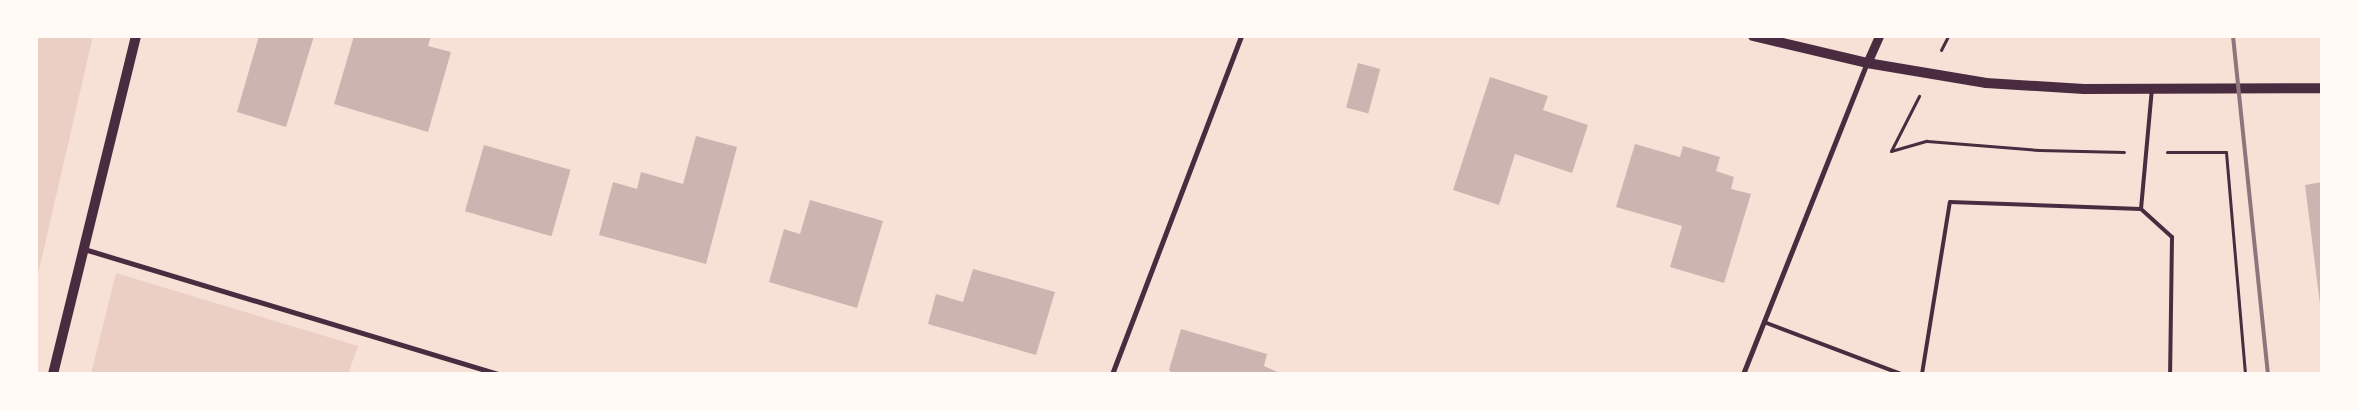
<!DOCTYPE html>
<html>
<head>
<meta charset="utf-8">
<style>
	body { margin:0 }
	#map { position:relative; width:2358px; height:410px; overflow:hidden; background:#f7e1d7; font-family:"PT Sans",sans-serif }
	div>[style] { position:absolute }
	[style*='--x'] { left:calc(var(--x)*1px); top:calc(var(--y)*1px); width:calc(var(--w)*1px); rotate:calc(var(--a)*1deg) }
	.green>* { inset:0; background:#ebcfc5 }
	.building>* { inset:0; background:#ccb4b1; transform-origin:0 0 }
	.path>* { height:3px; margin:-1.5px; padding:0 1.5px; transform-origin:1.5px; border-radius:1.5px; background:#4a2c40 }
	.service>* { height:4px; margin:-2px; padding:0 2px; transform-origin:2px; border-radius:2px; background:#4a2c40 }
	.minor>* { height:5px; margin:-2.5px; padding:0 2.5px; transform-origin:2.5px; border-radius:2.5px; background:#4a2c40 }
	.tertiary>* { height:9px; margin:-4.5px; padding:0 4.5px; transform-origin:4.5px; border-radius:4.5px; background:#4a2c40 }
	.secondary>* { height:10px; margin:-5px; padding:0 5px; transform-origin:5px; border-radius:5px; background:#4a2c40 }
	.rail>* { height:4px; margin:-2px; padding:0 2px; transform-origin:2px; border-radius:2px; background:#8f747c }
	span { translate:-50% -50%; white-space:nowrap; text-align:center; line-height:1.15; -webkit-text-stroke:4px #fffaf5; paint-order:stroke }
	.frame { position:absolute; inset:0; border:38px solid #fffaf5; pointer-events:none }
</style>
</head>
<body>
<div id="map">
	<div class="green">
		<i style="clip-path:polygon(36px 36px,93px 36px,36px 283px)"></i>
		<i style="clip-path:polygon(116px 273px,358px 346px,348px 374px,91px 374px)"></i>
	</div>
	<div class="building">
		<i style="clip-path:polygon(259px 36px,314px 36px,286px 127px,237px 112px)"></i>
		<i style="clip-path:polygon(354px 36px,431px 36px,428px 46px,451px 52px,428px 132px,334px 104px)"></i>
		<i style="left:1358px;top:63px;width:23px;height:46px;rotate:15deg"></i>
		<i style="clip-path:polygon(1490px 77px,1548px 96px,1543px 110px,1588px 125px,1572px 173px,1515px 154px,1499px 205px,1453px 190px)"></i>
		<i style="clip-path:polygon(696px 136px,737px 147px,706px 264px,599px 235px,613px 182px,637px 189px,641px 172px,683px 184px)"></i>
		<i style="clip-path:polygon(1635px 144px,1680px 157px,1683px 146px,1720px 157px,1716px 171px,1734px 177px,1731px 189px,1751px 194px,1724px 283px,1670px 267px,1682px 226px,1616px 207px)"></i>
		<i style="left:484px;top:145px;width:90px;height:69px;rotate:16deg"></i>
		<i style="clip-path:polygon(2322px 182px,2322px 312px,2321px 312px,2305px 185px)"></i>
		<i style="clip-path:polygon(810px 200px,883px 221px,857px 308px,769px 282px,784px 229px,800px 234px)"></i>
		<i style="clip-path:polygon(973px 269px,1055px 292px,1036px 355px,928px 324px,936px 294px,963px 302px)"></i>
		<i style="clip-path:polygon(1181px 329px,1267px 354px,1264px 366px,1282px 374px,1173px 374px,1169px 370px)"></i>
	</div>
	<div class="path">
		<i style="--x:1941;--y:50;--w:16;--a:-63"></i>
		<i style="--x:1891;--y:151;--w:37;--a:-16"></i>
		<i style="--x:1927;--y:141;--w:112;--a:4.6"></i>
		<i style="--x:2039;--y:150;--w:85;--a:1.3"></i>
		<i style="--x:1891;--y:151;--w:62;--a:-63"></i>
		<i style="--x:2167;--y:152;--w:59;--a:0"></i>
		<i style="--x:2226;--y:152;--w:223;--a:85.1"></i>
	</div>
	<div class="service">
		<i style="--x:2141;--y:209;--w:42;--a:42.1"></i>
		<i style="--x:2172;--y:237;--w:137;--a:90.8"></i>
		<i style="--x:1764;--y:322;--w:147;--a:20.8"></i>
		<i style="--x:1922;--y:374;--w:174;--a:-80.8"></i>
		<i style="--x:1950;--y:202;--w:191;--a:2.1"></i>
		<i style="--x:2141;--y:209;--w:121;--a:-84.8"></i>
	</div>
	<div class="minor">
		<i style="--x:84;--y:249;--w:433;--a:16.8"></i>
		<i style="--x:1112;--y:374;--w:362;--a:-69.1"></i>
		<i style="--x:1743;--y:374;--w:335;--a:-68.3"></i>
	</div>
	<div class="tertiary">
		<i style="--x:1867;--y:63;--w:30;--a:-66"></i>
	</div>
	<div class="secondary">
		<i style="--x:1753;--y:36;--w:117;--a:13.3"></i>
		<i style="--x:1867;--y:63;--w:121;--a:9.5"></i>
		<i style="--x:1986;--y:83;--w:98;--a:3.5"></i>
		<i style="--x:2084;--y:89;--w:238;--a:-0.2"></i>
		<i style="--x:53;--y:374;--w:348;--a:-76.2"></i>
	</div>
	<div class="rail">
		<i style="--x:2233;--y:36;--w:340;--a:84.1"></i>
	</div>
	<div class="frame"></div>
</div>
</body>
</html>
